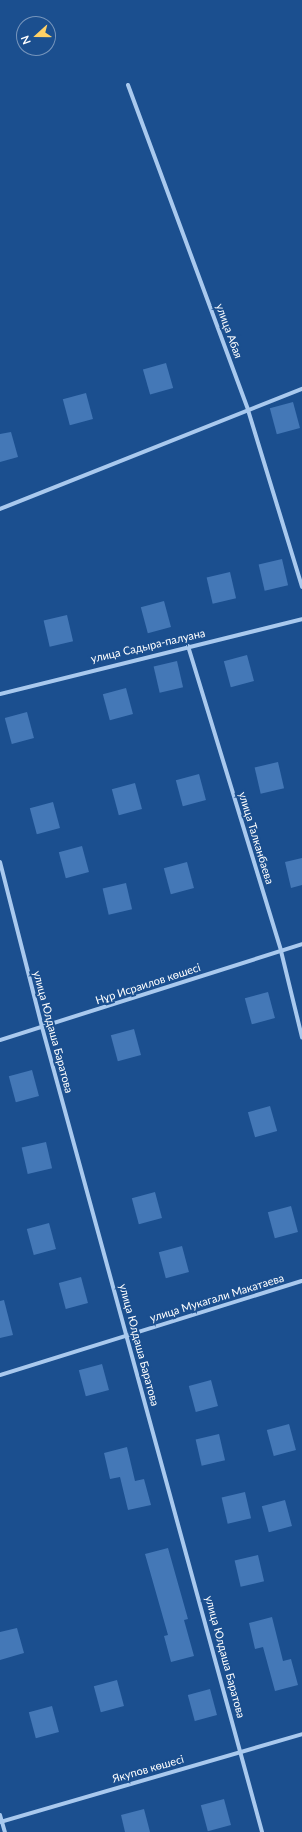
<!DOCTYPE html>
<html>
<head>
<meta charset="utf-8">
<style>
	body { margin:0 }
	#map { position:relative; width:302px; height:1832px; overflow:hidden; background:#1b4f8f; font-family:Lato,sans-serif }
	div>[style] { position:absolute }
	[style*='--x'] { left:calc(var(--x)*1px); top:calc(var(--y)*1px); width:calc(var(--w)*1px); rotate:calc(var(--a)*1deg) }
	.building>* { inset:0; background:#4478b7; transform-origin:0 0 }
	.minor>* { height:4px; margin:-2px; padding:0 2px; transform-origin:2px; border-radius:2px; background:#a9c9ee }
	span { translate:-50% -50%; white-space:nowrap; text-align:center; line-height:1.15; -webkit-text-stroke:4px #1b4f8f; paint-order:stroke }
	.street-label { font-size:11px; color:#fff }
	.north { position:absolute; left:16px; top:16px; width:40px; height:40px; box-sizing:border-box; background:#1b4f8f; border:1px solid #7695bc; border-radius:50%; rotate:249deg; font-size:11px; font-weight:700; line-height:16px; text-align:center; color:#fff }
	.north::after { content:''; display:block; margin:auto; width:14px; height:18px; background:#ffd166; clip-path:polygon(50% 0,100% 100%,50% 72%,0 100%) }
</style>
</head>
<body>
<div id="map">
	<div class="building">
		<i style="left:166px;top:363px;width:26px;height:24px;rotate:74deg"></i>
		<i style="left:86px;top:393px;width:27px;height:24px;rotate:75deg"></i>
		<i style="left:293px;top:402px;width:27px;height:24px;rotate:75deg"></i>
		<i style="clip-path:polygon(11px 432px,18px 457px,0 462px,0 434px)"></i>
		<i style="left:282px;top:559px;width:27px;height:24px;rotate:77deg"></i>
		<i style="left:230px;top:572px;width:27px;height:24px;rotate:77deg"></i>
		<i style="left:164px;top:601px;width:27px;height:24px;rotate:75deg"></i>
		<i style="left:67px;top:615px;width:27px;height:24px;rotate:77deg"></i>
		<i style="left:247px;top:655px;width:27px;height:24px;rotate:75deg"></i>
		<i style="left:177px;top:661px;width:27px;height:24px;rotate:77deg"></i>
		<i style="left:126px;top:688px;width:27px;height:24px;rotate:75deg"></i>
		<i style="left:27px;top:712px;width:27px;height:23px;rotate:75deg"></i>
		<i style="left:278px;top:762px;width:27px;height:24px;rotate:77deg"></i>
		<i style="left:199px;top:774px;width:27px;height:24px;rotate:75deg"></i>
		<i style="left:135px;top:783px;width:27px;height:24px;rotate:75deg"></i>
		<i style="left:53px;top:802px;width:27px;height:24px;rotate:75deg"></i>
		<i style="left:82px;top:846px;width:27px;height:24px;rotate:75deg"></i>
		<i style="clip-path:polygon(302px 858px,302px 885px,291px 888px,285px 862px)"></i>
		<i style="left:187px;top:862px;width:27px;height:24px;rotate:75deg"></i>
		<i style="left:126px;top:883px;width:27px;height:24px;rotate:77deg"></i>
		<i style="left:268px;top:992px;width:27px;height:24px;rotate:75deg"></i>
		<i style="left:134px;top:1029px;width:27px;height:24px;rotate:75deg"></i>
		<i style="left:32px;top:1070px;width:27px;height:24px;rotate:75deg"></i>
		<i style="left:270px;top:1106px;width:26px;height:23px;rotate:74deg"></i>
		<i style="left:46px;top:1142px;width:27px;height:25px;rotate:77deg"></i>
		<i style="left:155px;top:1192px;width:27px;height:24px;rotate:75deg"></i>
		<i style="left:291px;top:1206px;width:27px;height:24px;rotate:75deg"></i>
		<i style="left:49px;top:1223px;width:27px;height:23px;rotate:75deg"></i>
		<i style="left:182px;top:1246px;width:27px;height:24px;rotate:75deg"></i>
		<i style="left:81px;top:1277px;width:27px;height:23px;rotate:75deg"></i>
		<i style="clip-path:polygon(4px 1300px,13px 1335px,0 1338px,0 1301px)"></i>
		<i style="left:102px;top:1364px;width:27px;height:24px;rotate:75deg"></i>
		<i style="left:211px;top:1380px;width:27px;height:23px;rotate:75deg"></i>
		<i style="left:289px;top:1424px;width:27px;height:23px;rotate:75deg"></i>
		<i style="left:219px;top:1434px;width:27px;height:24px;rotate:77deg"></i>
		<i style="clip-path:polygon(127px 1447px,135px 1481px,144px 1479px,151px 1505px,128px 1510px,120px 1477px,110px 1479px,104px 1453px)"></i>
		<i style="left:245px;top:1492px;width:27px;height:24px;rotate:77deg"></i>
		<i style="left:285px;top:1500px;width:27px;height:24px;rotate:75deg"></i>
		<i style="clip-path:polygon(168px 1548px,188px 1619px,184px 1620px,194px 1656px,171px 1662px,164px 1636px,168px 1635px,145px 1554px)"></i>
		<i style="left:258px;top:1555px;width:27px;height:24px;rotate:77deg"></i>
		<i style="clip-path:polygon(272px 1617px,283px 1661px,291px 1659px,298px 1685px,275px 1691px,263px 1647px,255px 1649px,249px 1623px)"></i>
		<i style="clip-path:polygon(17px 1628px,24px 1653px,0 1660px,0 1632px)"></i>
		<i style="left:117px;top:1680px;width:27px;height:24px;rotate:75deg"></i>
		<i style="left:210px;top:1689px;width:27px;height:23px;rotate:75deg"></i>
		<i style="left:52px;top:1706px;width:27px;height:24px;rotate:75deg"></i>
		<i style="left:224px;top:1799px;width:27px;height:24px;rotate:75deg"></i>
		<i style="clip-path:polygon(144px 1809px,150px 1832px,125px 1832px,121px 1815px)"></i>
	</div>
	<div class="minor">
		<i style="--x:128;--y:85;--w:346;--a:69.7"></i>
		<i style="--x:248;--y:410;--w:185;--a:73"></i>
		<i style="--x:0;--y:509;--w:325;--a:-21.7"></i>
		<i style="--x:188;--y:646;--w:319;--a:73"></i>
		<i style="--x:281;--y:951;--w:89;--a:76.3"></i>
		<i style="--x:0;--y:694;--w:311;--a:-13.9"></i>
		<i style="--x:0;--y:862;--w:170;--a:75.7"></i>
		<i style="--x:42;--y:1027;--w:835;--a:74.71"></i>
		<i style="--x:0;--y:1040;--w:317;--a:-17.6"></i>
		<i style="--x:0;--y:1375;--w:316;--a:-17.3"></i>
		<i style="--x:0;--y:1815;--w:18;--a:74"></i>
		<i style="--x:0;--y:1822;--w:315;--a:-16.2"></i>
	</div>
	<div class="street-label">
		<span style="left:229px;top:331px;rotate:70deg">улица Абая</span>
		<span style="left:148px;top:646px;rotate:-13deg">улица Садыра-палуана</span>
		<span style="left:256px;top:838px;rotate:73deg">улица Талканбаева</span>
		<span style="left:148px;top:984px;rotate:-18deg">Нұр Исраилов көшесі</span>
		<span style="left:53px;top:1032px;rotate:75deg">улица Юлдаша Баратова</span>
		<span style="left:217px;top:1298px;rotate:-17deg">улица Мукагали Макатаева</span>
		<span style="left:139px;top:1345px;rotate:75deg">улица Юлдаша Баратова</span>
		<span style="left:225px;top:1657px;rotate:75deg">улица Юлдаша Баратова</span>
		<span style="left:148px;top:1769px;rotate:-16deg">Якупов көшесі</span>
	</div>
	<div class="north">N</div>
</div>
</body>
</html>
